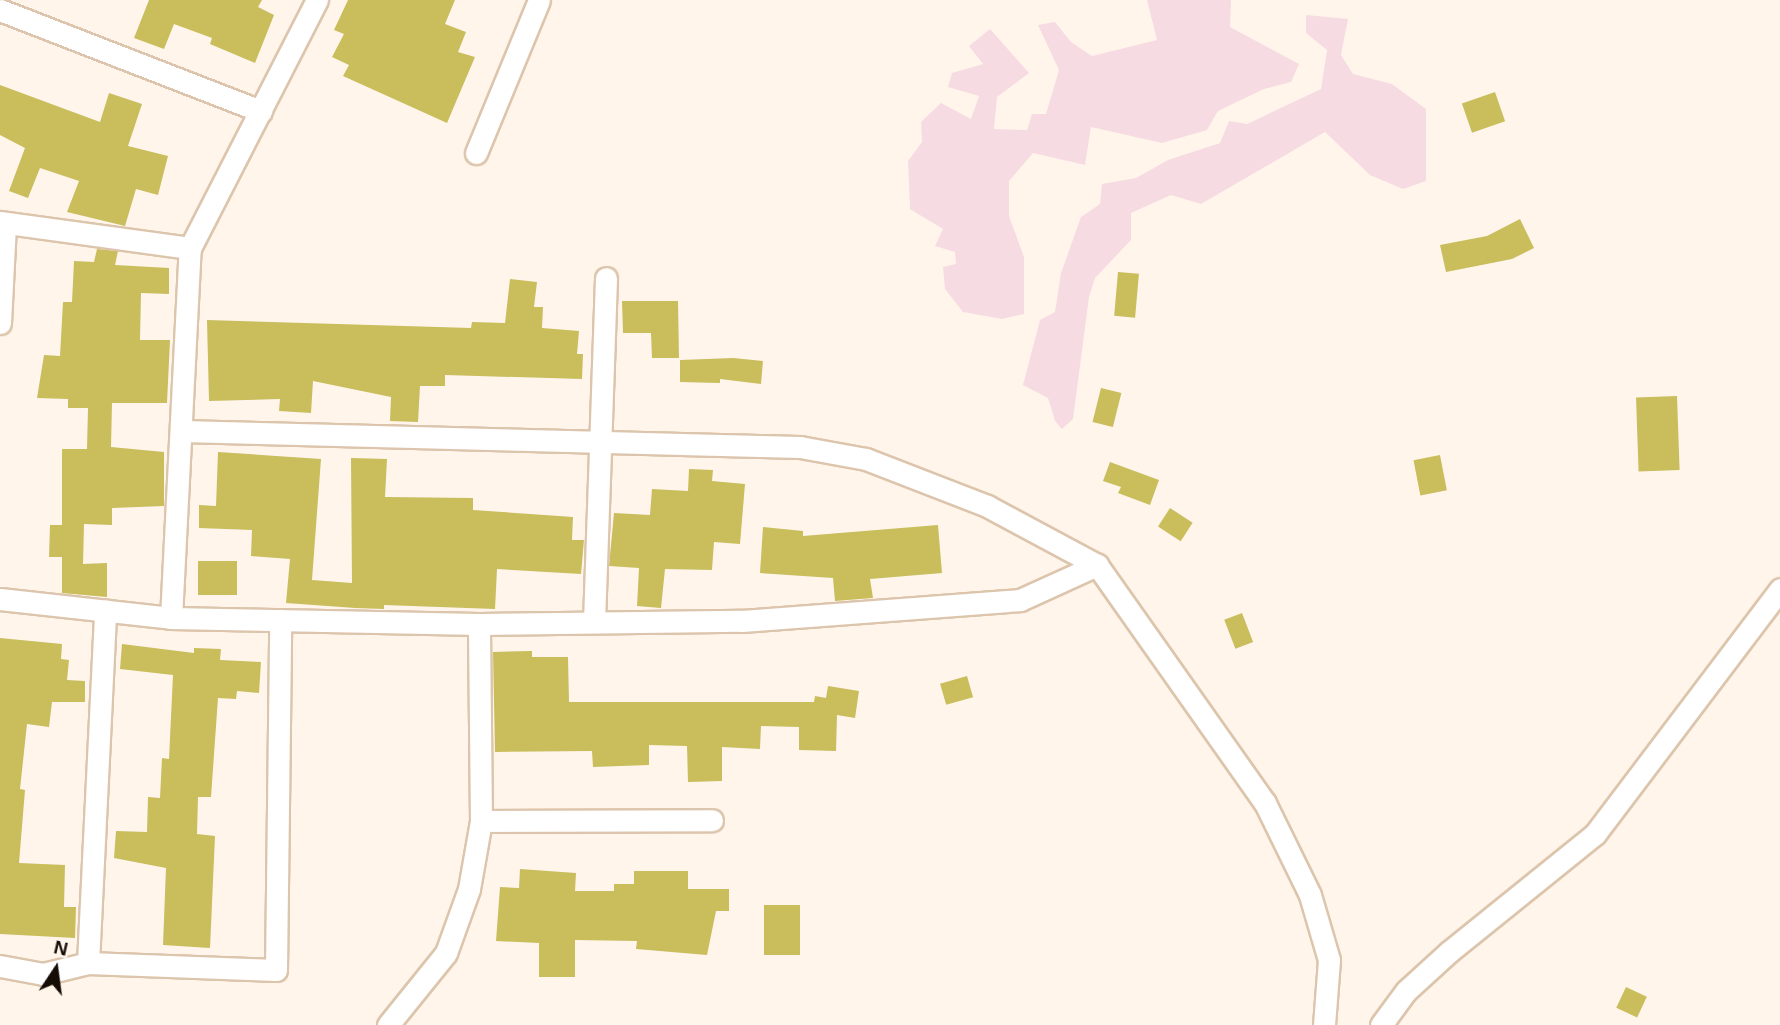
<!DOCTYPE html>
<html>
<head>
<meta charset="utf-8">
<style>
	body { margin:0 }
	#map { position:relative; width:1780px; height:1025px; overflow:hidden; background:#fff5eb; font-family:Arial,sans-serif }
	div>[style] { position:absolute }
	[style*='--x'] { left:calc(var(--x)*1px); top:calc(var(--y)*1px); width:calc(var(--w)*1px); rotate:calc(var(--a)*1deg) }
	.green>* { inset:0; background:#f7dbe2 }
	.building>* { inset:0; background:#c9bd5c; transform-origin:0 0 }
	.roads { filter:drop-shadow(2px 0 #dcc5ac) drop-shadow(-2px 0 #dcc5ac) drop-shadow(0 2px #dcc5ac) drop-shadow(0 -2px #dcc5ac) }
	.minor>* { height:21px; margin:-10.5px; padding:0 10.5px; transform-origin:10.5px; border-radius:10.5px; background:#fff }
	span { translate:-50% -50%; white-space:nowrap; text-align:center; line-height:1.15; -webkit-text-stroke:5px #fff5eb; paint-order:stroke }
	.north { position:absolute; left:21px; top:934px; width:70px; height:70px; -webkit-text-stroke:5px #fff5eb; paint-order:stroke; rotate:13deg; font-size:19px; font-weight:700; line-height:28px; text-align:center; color:#140c05 }
	.north::after { content:''; display:block; margin:auto; width:24px; height:32px; background:#140c05; clip-path:polygon(50% 0,100% 100%,50% 72%,0 100%) }
</style>
</head>
<body>
<div id="map">
	<div class="green">
		<i style="clip-path:polygon(1147px 0,1231px 0,1230px 27px,1299px 64px,1291px 82px,1264px 89px,1218px 111px,1207px 130px,1162px 143px,1091px 127px,1085px 165px,1033px 153px,1009px 181px,1009px 216px,1024px 257px,1024px 314px,1002px 319px,963px 312px,945px 289px,943px 267px,956px 264px,955px 252px,935px 246px,943px 229px,910px 209px,908px 161px,922px 142px,921px 122px,941px 103px,971px 119px,979px 96px,948px 87px,952px 73px,983px 64px,969px 46px,990px 29px,1029px 73px,997px 97px,994px 129px,1027px 130px,1032px 114px,1046px 114px,1059px 70px,1038px 25px,1055px 22px,1071px 42px,1092px 56px,1157px 40px)"></i>
		<i style="clip-path:polygon(1306px 15px,1348px 19px,1341px 55px,1353px 74px,1392px 84px,1426px 109px,1426px 181px,1403px 189px,1370px 175px,1325px 132px,1201px 204px,1171px 195px,1131px 213px,1131px 240px,1095px 278px,1089px 297px,1073px 419px,1062px 429px,1055px 421px,1048px 398px,1023px 385px,1040px 320px,1055px 312px,1061px 273px,1081px 217px,1100px 204px,1102px 184px,1136px 178px,1168px 160px,1220px 143px,1229px 121px,1247px 124px,1321px 89px,1327px 50px,1306px 33px)"></i>
	</div>
	<div class="building">
		<i style="clip-path:polygon(149px 0,262px 0,258px 7px,274px 15px,255px 63px,210px 44px,212px 38px,174px 24px,164px 49px,134px 38px)"></i>
		<i style="clip-path:polygon(348px 0,455px 0,445px 24px,466px 32px,458px 52px,475px 57px,447px 123px,343px 76px,349px 65px,332px 57px,344px 34px,334px 30px)"></i>
		<i style="clip-path:polygon(0 85px,100px 122px,109px 93px,142px 104px,128px 146px,168px 156px,158px 195px,136px 189px,125px 226px,67px 212px,79px 181px,40px 168px,28px 198px,9px 191px,25px 148px,0 135px)"></i>
		<i style="left:1495px;top:92px;width:31px;height:35px;rotate:71deg"></i>
		<i style="clip-path:polygon(1520px 219px,1534px 248px,1512px 259px,1446px 272px,1440px 245px,1487px 236px)"></i>
		<i style="clip-path:polygon(97px 249px,118px 251px,115px 265px,169px 268px,169px 294px,141px 293px,140px 340px,170px 340px,167px 403px,112px 403px,111px 447px,164px 452px,164px 506px,112px 508px,112px 525px,84px 524px,83px 564px,107px 563px,107px 597px,62px 593px,62px 557px,49px 557px,50px 525px,62px 525px,62px 449px,87px 449px,88px 408px,68px 408px,68px 399px,37px 398px,44px 355px,60px 356px,63px 302px,72px 302px,74px 261px,94px 262px)"></i>
		<i style="left:1118px;top:272px;width:21px;height:44px;rotate:5deg"></i>
		<i style="clip-path:polygon(510px 279px,537px 282px,534px 307px,543px 307px,542px 328px,579px 331px,577px 354px,583px 354px,582px 379px,445px 375px,445px 386px,420px 386px,418px 422px,390px 421px,391px 397px,313px 381px,311px 413px,279px 411px,280px 399px,209px 401px,207px 320px,471px 328px,472px 322px,505px 323px)"></i>
		<i style="clip-path:polygon(622px 301px,678px 301px,679px 358px,652px 358px,651px 333px,623px 333px)"></i>
		<i style="clip-path:polygon(733px 358px,763px 361px,761px 384px,720px 379px,720px 383px,680px 382px,680px 360px)"></i>
		<i style="left:1101px;top:388px;width:21px;height:35px;rotate:14deg"></i>
		<i style="left:1677px;top:396px;width:74px;height:41px;rotate:88deg"></i>
		<i style="clip-path:polygon(218px 452px,321px 459px,312px 580px,352px 583px,351px 458px,387px 459px,385px 497px,473px 498px,473px 510px,573px 517px,572px 540px,584px 540px,581px 574px,497px 569px,495px 609px,384px 605px,384px 609px,355px 608px,286px 603px,290px 559px,251px 556px,252px 530px,199px 528px,199px 505px,216px 506px)"></i>
		<i style="left:1440px;top:455px;width:36px;height:27px;rotate:79deg"></i>
		<i style="clip-path:polygon(1110px 462px,1159px 480px,1150px 505px,1118px 493px,1121px 487px,1103px 481px)"></i>
		<i style="clip-path:polygon(689px 469px,713px 470px,712px 481px,745px 484px,740px 544px,714px 542px,712px 570px,665px 569px,661px 608px,637px 606px,639px 568px,609px 566px,614px 513px,650px 515px,652px 489px,688px 491px)"></i>
		<i style="left:1170px;top:508px;width:27px;height:22px;rotate:33deg"></i>
		<i style="clip-path:polygon(938px 525px,942px 573px,870px 579px,873px 598px,835px 601px,833px 578px,760px 573px,763px 527px,803px 531px,803px 536px)"></i>
		<i style="left:198px;top:561px;width:39px;height:34px"></i>
		<i style="left:1242px;top:613px;width:31px;height:19px;rotate:69deg"></i>
		<i style="clip-path:polygon(0 638px,62px 644px,61px 659px,69px 660px,67px 680px,85px 681px,85px 702px,52px 702px,49px 727px,27px 724px,20px 789px,25px 790px,19px 863px,65px 865px,64px 907px,76px 907px,75px 938px,0 934px)"></i>
		<i style="clip-path:polygon(122px 644px,194px 653px,194px 648px,221px 649px,220px 660px,261px 662px,259px 693px,237px 691px,236px 699px,218px 698px,211px 797px,198px 797px,197px 834px,215px 836px,210px 948px,163px 945px,166px 868px,114px 858px,116px 831px,147px 832px,148px 797px,160px 798px,162px 758px,169px 759px,173px 675px,120px 669px)"></i>
		<i style="clip-path:polygon(532px 651px,532px 657px,568px 657px,569px 702px,814px 702px,815px 696px,826px 698px,828px 686px,859px 691px,855px 718px,837px 715px,836px 751px,799px 750px,799px 727px,761px 726px,760px 749px,722px 747px,722px 781px,688px 782px,687px 746px,649px 745px,649px 765px,593px 767px,592px 751px,495px 752px,493px 652px)"></i>
		<i style="left:967px;top:676px;width:22px;height:28px;rotate:74deg"></i>
		<i style="clip-path:polygon(520px 869px,576px 873px,575px 891px,614px 891px,614px 884px,634px 884px,634px 871px,688px 871px,688px 889px,729px 889px,729px 911px,716px 911px,707px 955px,636px 949px,637px 941px,575px 940px,575px 977px,539px 977px,539px 943px,496px 941px,500px 887px,519px 888px)"></i>
		<i style="left:764px;top:905px;width:36px;height:50px"></i>
		<i style="left:1626px;top:987px;width:23px;height:23px;rotate:25deg"></i>
	</div>
	<div class="roads">
		<div class="minor">
			<i style="--x:0;--y:10;--w:280;--a:21.2"></i>
			<i style="--x:476;--y:153;--w:165;--a:-67.6"></i>
			<i style="--x:0;--y:222;--w:192;--a:7.8"></i>
			<i style="--x:0;--y:323;--w:98;--a:-87.1"></i>
			<i style="--x:182;--y:431;--w:618;--a:1.48"></i>
			<i style="--x:800;--y:447;--w:67;--a:10.3"></i>
			<i style="--x:866;--y:459;--w:130;--a:21.2"></i>
			<i style="--x:987;--y:506;--w:125;--a:28.2"></i>
			<i style="--x:0;--y:599;--w:172;--a:6.3"></i>
			<i style="--x:171;--y:618;--w:308;--a:1.1"></i>
			<i style="--x:479;--y:624;--w:263;--a:-0.7"></i>
			<i style="--x:742;--y:621;--w:279;--a:-4.3"></i>
			<i style="--x:1020;--y:600;--w:85;--a:-24.4"></i>
			<i style="--x:1097;--y:565;--w:291;--a:54.8"></i>
			<i style="--x:1265;--y:803;--w:102;--a:63.9"></i>
			<i style="--x:1310;--y:895;--w:68;--a:73.7"></i>
			<i style="--x:1329;--y:960;--w:65;--a:94.4"></i>
			<i style="--x:171;--y:618;--w:370;--a:-87.1"></i>
			<i style="--x:190;--y:248;--w:279;--a:-62.9"></i>
			<i style="--x:594;--y:622;--w:344;--a:-88"></i>
			<i style="--x:481;--y:821;--w:231;--a:-0.2"></i>
			<i style="--x:88;--y:963;--w:188;--a:2.1"></i>
			<i style="--x:276;--y:970;--w:350;--a:-89.3"></i>
			<i style="--x:0;--y:966;--w:44;--a:10.5"></i>
			<i style="--x:43;--y:974;--w:46;--a:-13.7"></i>
			<i style="--x:88;--y:963;--w:353;--a:-87.2"></i>
			<i style="--x:388;--y:1025;--w:92;--a:-51.1"></i>
			<i style="--x:446;--y:953;--w:68;--a:-70.2"></i>
			<i style="--x:469;--y:889;--w:69;--a:-80"></i>
			<i style="--x:481;--y:821;--w:197;--a:-90.6"></i>
			<i style="--x:1381;--y:1025;--w:42;--a:-53.7"></i>
			<i style="--x:1406;--y:991;--w:59;--a:-42.3"></i>
			<i style="--x:1450;--y:951;--w:186;--a:-38.9"></i>
			<i style="--x:1595;--y:834;--w:307;--a:-52.9"></i>
		</div>
	</div>
	<div class="north">N</div>
</div>
</body>
</html>
